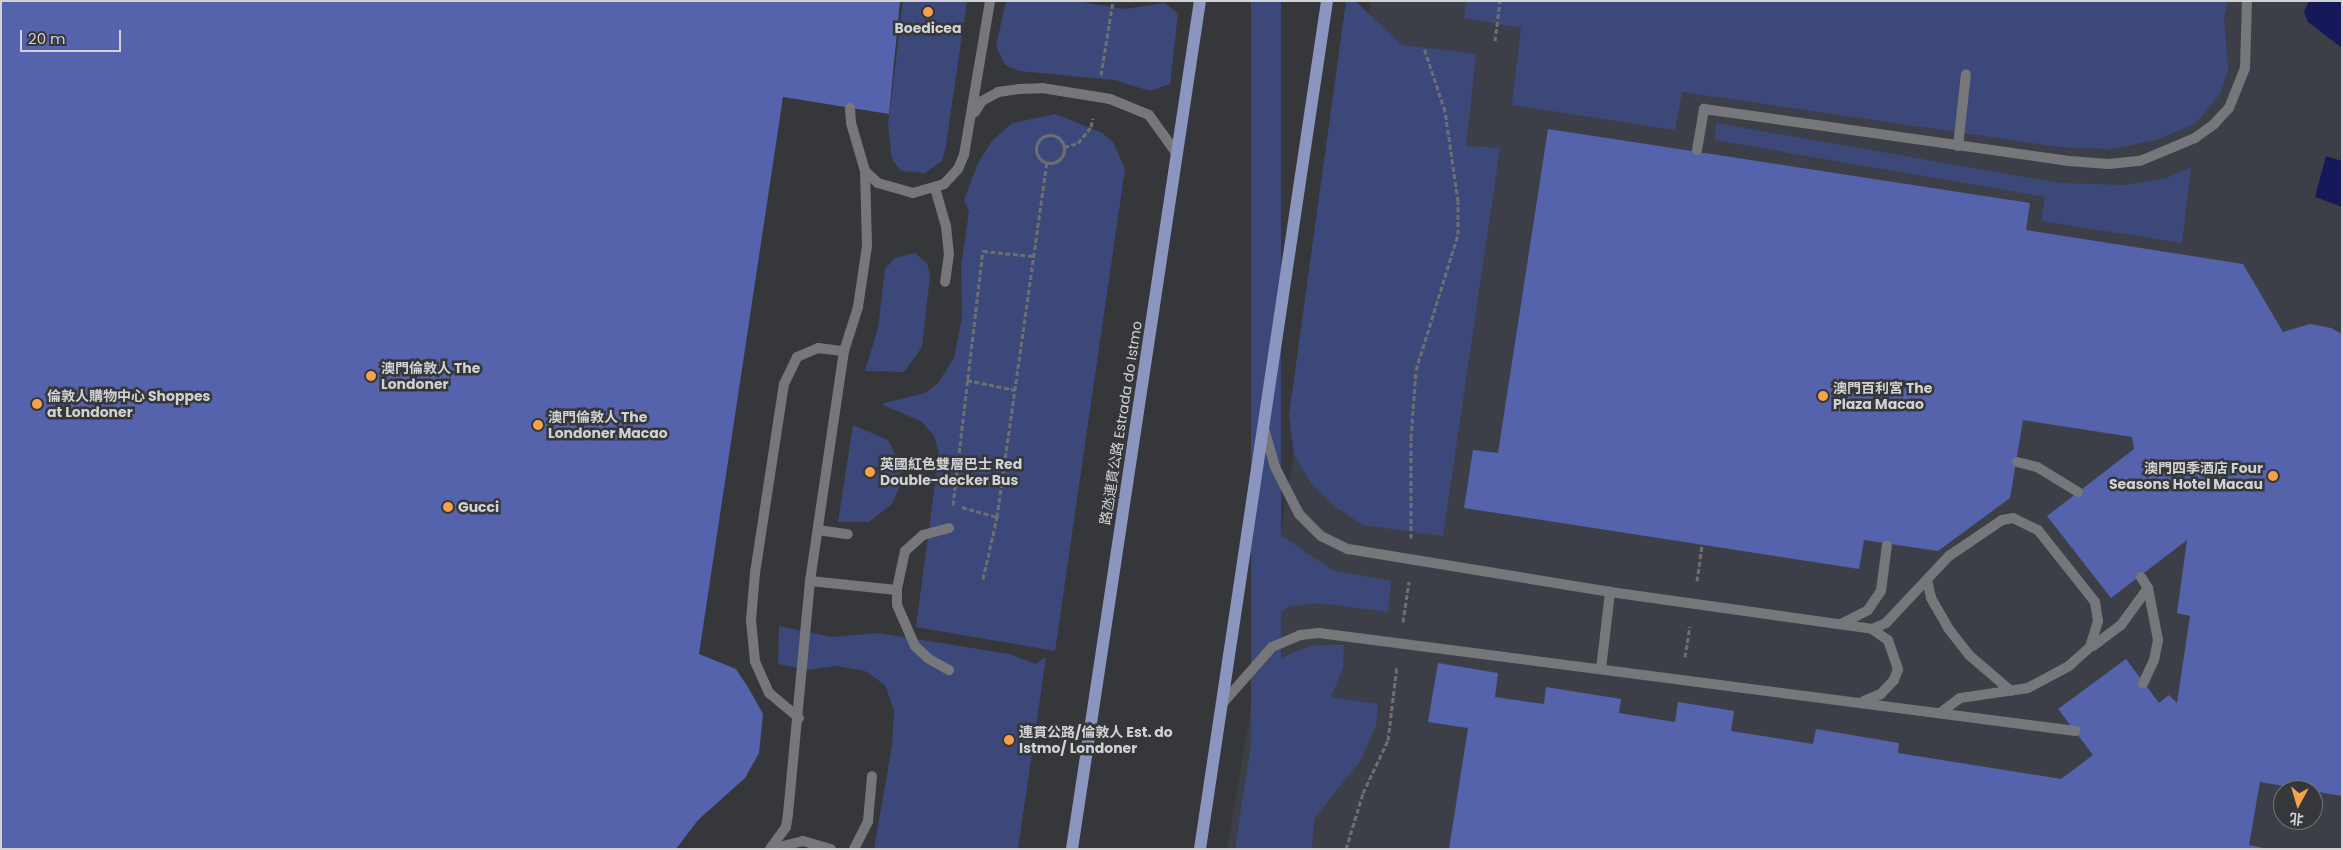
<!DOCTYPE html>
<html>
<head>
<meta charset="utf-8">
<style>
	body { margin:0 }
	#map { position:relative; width:2343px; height:850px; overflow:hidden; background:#36373a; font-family:Poppins,"Noto Sans SC",sans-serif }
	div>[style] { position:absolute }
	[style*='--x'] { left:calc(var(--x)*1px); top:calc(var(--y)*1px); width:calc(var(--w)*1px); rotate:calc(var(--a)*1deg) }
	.built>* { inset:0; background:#3c3f48 }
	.green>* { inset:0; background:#3d487a; transform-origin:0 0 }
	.water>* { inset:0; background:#151859 }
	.building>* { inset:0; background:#5463ab }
	.path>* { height:3px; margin-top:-1.5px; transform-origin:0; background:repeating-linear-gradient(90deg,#6d6e71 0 5px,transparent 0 7.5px) }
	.path>.ring { margin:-1.5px; padding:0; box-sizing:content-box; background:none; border:3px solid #6d6e71; border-radius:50% }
	.service>* { height:10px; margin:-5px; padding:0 5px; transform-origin:5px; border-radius:5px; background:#76777b }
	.primary>* { height:12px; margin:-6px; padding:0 6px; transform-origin:6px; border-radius:6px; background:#8a95c0 }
	.dots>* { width:14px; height:14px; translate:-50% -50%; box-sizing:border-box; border:2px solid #36373a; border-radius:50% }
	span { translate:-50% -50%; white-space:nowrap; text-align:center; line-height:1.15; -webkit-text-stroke:5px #36373a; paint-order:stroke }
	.poi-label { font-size:14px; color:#d1d2d4; font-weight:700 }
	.left { translate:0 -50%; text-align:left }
	.right { translate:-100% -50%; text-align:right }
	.street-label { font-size:14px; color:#d1d2d4 }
	.frame { position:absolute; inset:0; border:2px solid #d1d2d4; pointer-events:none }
	.north { position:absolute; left:2273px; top:780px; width:50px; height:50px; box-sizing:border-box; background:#36373a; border:1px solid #747578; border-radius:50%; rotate:186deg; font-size:14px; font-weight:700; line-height:20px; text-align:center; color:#d1d2d4 }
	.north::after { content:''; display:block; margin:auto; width:18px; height:22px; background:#f7a14a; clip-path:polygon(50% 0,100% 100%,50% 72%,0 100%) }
	.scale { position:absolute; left:20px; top:30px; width:101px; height:22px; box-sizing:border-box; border:2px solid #d1d2d4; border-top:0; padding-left:6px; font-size:15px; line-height:18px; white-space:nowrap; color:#d1d2d4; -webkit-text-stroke:4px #36373a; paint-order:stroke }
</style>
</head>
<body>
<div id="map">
	<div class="built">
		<i style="clip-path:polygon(evenodd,1371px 1px,2342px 1px,2342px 849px,1227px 849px,1371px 1px,2283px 790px,2313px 790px,2313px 820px,2283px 820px,2283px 790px)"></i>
	</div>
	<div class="green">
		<i style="clip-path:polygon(903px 1px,967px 1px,946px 145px,942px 161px,925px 173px,901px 171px,892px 159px,888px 126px)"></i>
		<i style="clip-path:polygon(1006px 1px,1076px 1px,1124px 9px,1165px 3px,1178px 14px,1170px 84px,1150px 91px,1114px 80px,1019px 71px,1005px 65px,996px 46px)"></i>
		<i style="left:1251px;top:1px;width:30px;height:858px"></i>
		<i style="clip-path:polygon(1346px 1px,1355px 1px,1402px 45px,1476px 54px,1466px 146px,1500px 148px,1443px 536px,1363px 525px,1337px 508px,1313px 486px,1294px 455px,1289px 415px)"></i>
		<i style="clip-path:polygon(1466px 1px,2228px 1px,2224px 18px,2228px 69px,2220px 94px,2196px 123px,2156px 140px,2111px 149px,2059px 147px,1682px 92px,1675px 130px,1512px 105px,1521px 28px,1464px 18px)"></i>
		<i style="clip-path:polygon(1056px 114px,1102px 133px,1113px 142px,1125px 169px,1055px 651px,916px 627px,939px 453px,934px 436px,922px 422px,881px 404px,925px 393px,938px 383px,954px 358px,962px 317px,961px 267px,969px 211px,964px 200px,978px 163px,992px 141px,1012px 123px)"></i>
		<i style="clip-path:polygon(1716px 123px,2059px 183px,2125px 185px,2166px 178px,2191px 167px,2182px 243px,2041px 221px,2045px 197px,1715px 140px)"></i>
		<i style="clip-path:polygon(915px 253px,927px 263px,930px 276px,922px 347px,904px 372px,865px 371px,878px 328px,885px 269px,895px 258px)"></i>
		<i style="clip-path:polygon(853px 425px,888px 440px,901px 465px,899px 488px,892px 504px,869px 522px,838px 522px)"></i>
		<i style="clip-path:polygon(1275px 531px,1332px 570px,1391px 581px,1388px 612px,1320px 603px,1290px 606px,1258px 625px)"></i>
		<i style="clip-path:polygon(779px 626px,831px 637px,877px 633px,1010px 654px,1035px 664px,1046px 657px,1018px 849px,874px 849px,892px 746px,894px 710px,885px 685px,865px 671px,838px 666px,807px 670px,778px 664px)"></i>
		<i style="clip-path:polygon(1315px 645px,1344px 645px,1343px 667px,1331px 697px,1378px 704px,1376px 726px,1360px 761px,1314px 819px,1312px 849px,1235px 849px,1260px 686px,1271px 665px,1294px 652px)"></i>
	</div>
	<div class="water">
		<i style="clip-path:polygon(2309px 1px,2342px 1px,2342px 48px,2308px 22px,2304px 12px)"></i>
		<i style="clip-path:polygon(2326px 156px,2342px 161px,2342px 207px,2315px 197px)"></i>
	</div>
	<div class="building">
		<i style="clip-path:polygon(1px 1px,900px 1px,889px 114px,783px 97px,699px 654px,736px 669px,749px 689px,763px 714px,759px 753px,745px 778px,698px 820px,676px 849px,1px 849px)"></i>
		<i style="clip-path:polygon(1548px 129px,2030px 203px,2026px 230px,2243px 264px,2283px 332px,2310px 324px,2331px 328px,2342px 334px,2342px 796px,2260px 782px,2249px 845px,2268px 849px,1449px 849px,1468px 728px,1428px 722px,1438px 663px,1498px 673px,1495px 697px,1544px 704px,1546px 687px,1621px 699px,1619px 713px,1675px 722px,1678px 702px,1734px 711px,1731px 731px,1813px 744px,1816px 729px,1899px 743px,1898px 753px,2061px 779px,2093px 755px,2058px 709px,2126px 659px,2159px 703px,2169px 695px,2177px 703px,2190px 616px,2177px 613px,2187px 540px,2111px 598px,2047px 516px,2134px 449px,2132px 437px,2023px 420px,2010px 498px,1938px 551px,1864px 540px,1859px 569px,1464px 508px,1473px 450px,1498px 453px)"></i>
	</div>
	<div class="path">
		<i style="--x:1495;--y:41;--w:40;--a:-82.9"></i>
		<i style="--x:1101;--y:75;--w:75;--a:-80.8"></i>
		<i class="ring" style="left:1036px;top:135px;width:25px;height:25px"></i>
		<i style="--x:1064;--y:147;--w:15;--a:-16"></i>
		<i style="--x:1078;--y:143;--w:21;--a:-51"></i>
		<i style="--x:1091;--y:127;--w:9;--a:-77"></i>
		<i style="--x:967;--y:380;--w:49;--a:11.8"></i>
		<i style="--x:953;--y:505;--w:256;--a:-83.3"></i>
		<i style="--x:983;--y:251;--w:50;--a:5.7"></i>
		<i style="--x:962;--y:507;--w:36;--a:16"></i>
		<i style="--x:1411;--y:538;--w:100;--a:-90"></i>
		<i style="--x:1411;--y:438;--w:68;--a:-85.8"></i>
		<i style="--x:1416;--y:370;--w:142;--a:-72.8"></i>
		<i style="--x:1458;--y:234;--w:33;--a:-90"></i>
		<i style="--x:1458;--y:201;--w:91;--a:-98.2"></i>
		<i style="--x:1445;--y:111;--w:66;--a:-108.4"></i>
		<i style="--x:983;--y:579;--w:64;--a:-77.3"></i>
		<i style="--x:997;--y:517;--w:358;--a:-82"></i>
		<i style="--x:1697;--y:581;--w:36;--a:-82"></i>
		<i style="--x:1403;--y:622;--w:41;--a:-81.7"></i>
		<i style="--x:1685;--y:657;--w:31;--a:-81"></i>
		<i style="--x:1346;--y:849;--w:59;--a:-73.1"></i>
		<i style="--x:1363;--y:793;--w:59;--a:-64.7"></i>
		<i style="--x:1388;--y:740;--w:75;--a:-83.1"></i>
	</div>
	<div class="service">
		<i style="--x:850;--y:108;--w:15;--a:86"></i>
		<i style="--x:851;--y:123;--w:50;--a:73.7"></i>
		<i style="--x:865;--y:171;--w:18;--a:43"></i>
		<i style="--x:878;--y:183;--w:36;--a:16"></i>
		<i style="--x:913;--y:193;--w:32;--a:-16"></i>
		<i style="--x:944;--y:184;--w:21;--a:-47"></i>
		<i style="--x:958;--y:169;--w:15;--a:-67"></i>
		<i style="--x:964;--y:155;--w:156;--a:-80.4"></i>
		<i style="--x:975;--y:112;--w:13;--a:-58"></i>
		<i style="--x:982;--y:101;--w:18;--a:-29"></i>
		<i style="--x:998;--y:92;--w:21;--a:-8"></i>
		<i style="--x:1019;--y:89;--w:23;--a:-2"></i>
		<i style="--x:1042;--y:88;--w:69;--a:9.2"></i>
		<i style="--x:1110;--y:99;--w:42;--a:22.3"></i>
		<i style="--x:1149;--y:115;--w:48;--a:54.3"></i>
		<i style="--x:1958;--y:146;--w:72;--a:-83.7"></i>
		<i style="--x:1697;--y:150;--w:42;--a:-80.3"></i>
		<i style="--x:1704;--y:109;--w:369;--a:8.1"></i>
		<i style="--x:2069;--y:161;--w:40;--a:4.3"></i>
		<i style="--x:2109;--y:164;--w:31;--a:-6"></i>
		<i style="--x:2140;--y:161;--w:60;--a:-22.7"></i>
		<i style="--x:2195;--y:138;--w:24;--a:-36"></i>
		<i style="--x:2214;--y:124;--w:22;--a:-47"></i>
		<i style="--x:2229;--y:108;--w:43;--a:-68.2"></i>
		<i style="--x:2245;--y:68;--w:67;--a:-88.3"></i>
		<i style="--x:935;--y:188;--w:40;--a:74"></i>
		<i style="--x:946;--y:226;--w:28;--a:84"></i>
		<i style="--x:949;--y:254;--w:28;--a:98"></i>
		<i style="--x:1265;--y:432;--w:36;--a:74"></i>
		<i style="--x:1275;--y:467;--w:53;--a:62.9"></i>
		<i style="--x:1299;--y:514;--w:31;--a:45"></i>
		<i style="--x:1321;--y:536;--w:30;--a:26"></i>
		<i style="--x:1348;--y:549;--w:266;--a:9.3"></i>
		<i style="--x:1610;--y:592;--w:265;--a:8"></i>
		<i style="--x:1872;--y:629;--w:19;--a:35"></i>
		<i style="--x:1888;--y:640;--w:31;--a:71"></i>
		<i style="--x:1898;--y:669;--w:12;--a:110"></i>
		<i style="--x:1894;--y:680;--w:19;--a:133"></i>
		<i style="--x:1881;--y:694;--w:18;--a:158"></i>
		<i style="--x:2017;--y:462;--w:21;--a:14"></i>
		<i style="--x:2037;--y:467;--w:48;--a:31.4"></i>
		<i style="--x:949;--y:528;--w:27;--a:165"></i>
		<i style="--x:923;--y:535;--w:24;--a:138"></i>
		<i style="--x:905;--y:551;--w:40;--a:102"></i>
		<i style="--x:897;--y:590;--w:15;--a:90"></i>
		<i style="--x:897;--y:605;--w:45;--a:66.3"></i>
		<i style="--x:915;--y:646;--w:19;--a:43"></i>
		<i style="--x:929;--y:659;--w:23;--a:29"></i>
		<i style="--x:818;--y:530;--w:30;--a:8"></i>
		<i style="--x:2141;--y:577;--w:13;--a:58"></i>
		<i style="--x:2148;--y:588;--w:53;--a:79.1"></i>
		<i style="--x:2158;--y:640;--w:20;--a:101"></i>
		<i style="--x:2154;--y:660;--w:26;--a:115"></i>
		<i style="--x:1927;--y:580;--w:18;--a:77"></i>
		<i style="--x:1931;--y:598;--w:34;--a:60"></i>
		<i style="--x:1948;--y:628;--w:34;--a:52"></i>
		<i style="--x:1969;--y:655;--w:55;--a:40.6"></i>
		<i style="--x:810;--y:581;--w:87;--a:5.9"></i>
		<i style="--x:1841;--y:624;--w:30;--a:-27"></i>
		<i style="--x:1868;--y:610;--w:23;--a:-56"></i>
		<i style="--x:1881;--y:591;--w:46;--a:-82.6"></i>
		<i style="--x:1872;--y:629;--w:15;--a:-23"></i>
		<i style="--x:1886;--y:623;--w:92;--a:-46.8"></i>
		<i style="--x:1949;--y:556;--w:64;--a:-34.2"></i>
		<i style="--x:2002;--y:520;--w:11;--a:-10"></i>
		<i style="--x:2013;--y:518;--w:28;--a:26"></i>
		<i style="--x:2038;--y:530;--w:92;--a:51.6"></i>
		<i style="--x:2095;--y:602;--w:19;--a:81"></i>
		<i style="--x:2098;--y:621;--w:27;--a:107"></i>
		<i style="--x:2090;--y:647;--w:28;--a:138"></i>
		<i style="--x:2069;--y:666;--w:47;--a:151.8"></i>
		<i style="--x:2028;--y:688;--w:69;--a:171.6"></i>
		<i style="--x:1960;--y:698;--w:25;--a:143"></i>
		<i style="--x:2093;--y:646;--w:35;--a:-37"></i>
		<i style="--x:2121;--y:625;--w:46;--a:-53.9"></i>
		<i style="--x:1601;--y:669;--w:78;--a:-83.3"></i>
		<i style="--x:1222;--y:704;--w:76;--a:-48.7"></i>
		<i style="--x:1272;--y:647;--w:30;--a:-23"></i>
		<i style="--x:1300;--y:635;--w:19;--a:-6"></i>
		<i style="--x:1319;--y:633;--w:763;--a:7.38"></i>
		<i style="--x:799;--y:718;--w:39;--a:-140"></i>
		<i style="--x:769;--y:693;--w:35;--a:-114"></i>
		<i style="--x:755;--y:661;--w:41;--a:-95.6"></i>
		<i style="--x:751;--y:620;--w:47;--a:-85.1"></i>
		<i style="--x:755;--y:573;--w:191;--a:-81.3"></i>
		<i style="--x:784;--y:384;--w:30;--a:-64"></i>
		<i style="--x:797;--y:357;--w:23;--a:-23"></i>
		<i style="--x:818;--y:348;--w:26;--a:7"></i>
		<i style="--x:770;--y:849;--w:27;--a:-54"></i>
		<i style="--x:786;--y:827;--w:13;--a:-81"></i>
		<i style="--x:788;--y:814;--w:234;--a:-84.6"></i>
		<i style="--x:810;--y:581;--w:232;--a:-81.6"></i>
		<i style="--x:844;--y:351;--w:46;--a:-72.3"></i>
		<i style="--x:858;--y:307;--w:62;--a:-81.6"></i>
		<i style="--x:867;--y:246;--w:75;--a:-91.5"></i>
		<i style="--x:771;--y:849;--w:33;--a:-14"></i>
		<i style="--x:803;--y:841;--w:29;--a:16"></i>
		<i style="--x:854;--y:849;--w:31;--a:-63"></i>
		<i style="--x:868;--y:821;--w:45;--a:-84.9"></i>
	</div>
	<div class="primary">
		<i style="--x:1072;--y:849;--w:858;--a:-81.42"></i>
		<i style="--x:1200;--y:849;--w:857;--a:-81.48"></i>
	</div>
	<div class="dots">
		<i style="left:928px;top:12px;background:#f7a14a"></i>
		<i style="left:371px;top:376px;background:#f7a14a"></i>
		<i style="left:1823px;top:396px;background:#f7a14a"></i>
		<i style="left:37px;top:404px;background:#f7a14a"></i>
		<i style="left:538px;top:425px;background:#f7a14a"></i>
		<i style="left:870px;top:472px;background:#f7a14a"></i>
		<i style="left:2273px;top:476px;background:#f7a14a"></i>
		<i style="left:448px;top:507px;background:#f7a14a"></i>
		<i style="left:1009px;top:740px;background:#f7a14a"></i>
	</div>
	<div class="poi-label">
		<span style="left:928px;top:28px">Boedicea</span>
		<span class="left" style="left:381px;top:376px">澳門倫敦人 The<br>Londoner</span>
		<span class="left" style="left:1833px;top:396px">澳門百利宮 The<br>Plaza Macao</span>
		<span class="left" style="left:47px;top:404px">倫敦人購物中心 Shoppes<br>at Londoner</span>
		<span class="left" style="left:548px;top:425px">澳門倫敦人 The<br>Londoner Macao</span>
		<span class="left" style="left:880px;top:472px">英國紅色雙層巴士 Red<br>Double-decker Bus</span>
		<span class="right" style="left:2263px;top:476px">澳門四季酒店 Four<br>Seasons Hotel Macau</span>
		<span class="left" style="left:458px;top:507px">Gucci</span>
		<span class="left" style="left:1019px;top:740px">連貫公路/倫敦人 Est. do<br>Istmo/ Londoner</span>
	</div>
	<div class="street-label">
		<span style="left:1121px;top:423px;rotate:-81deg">路氹連貫公路 Estrada do Istmo</span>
	</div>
	<div class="frame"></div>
	<div class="north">北</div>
	<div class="scale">20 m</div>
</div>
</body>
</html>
